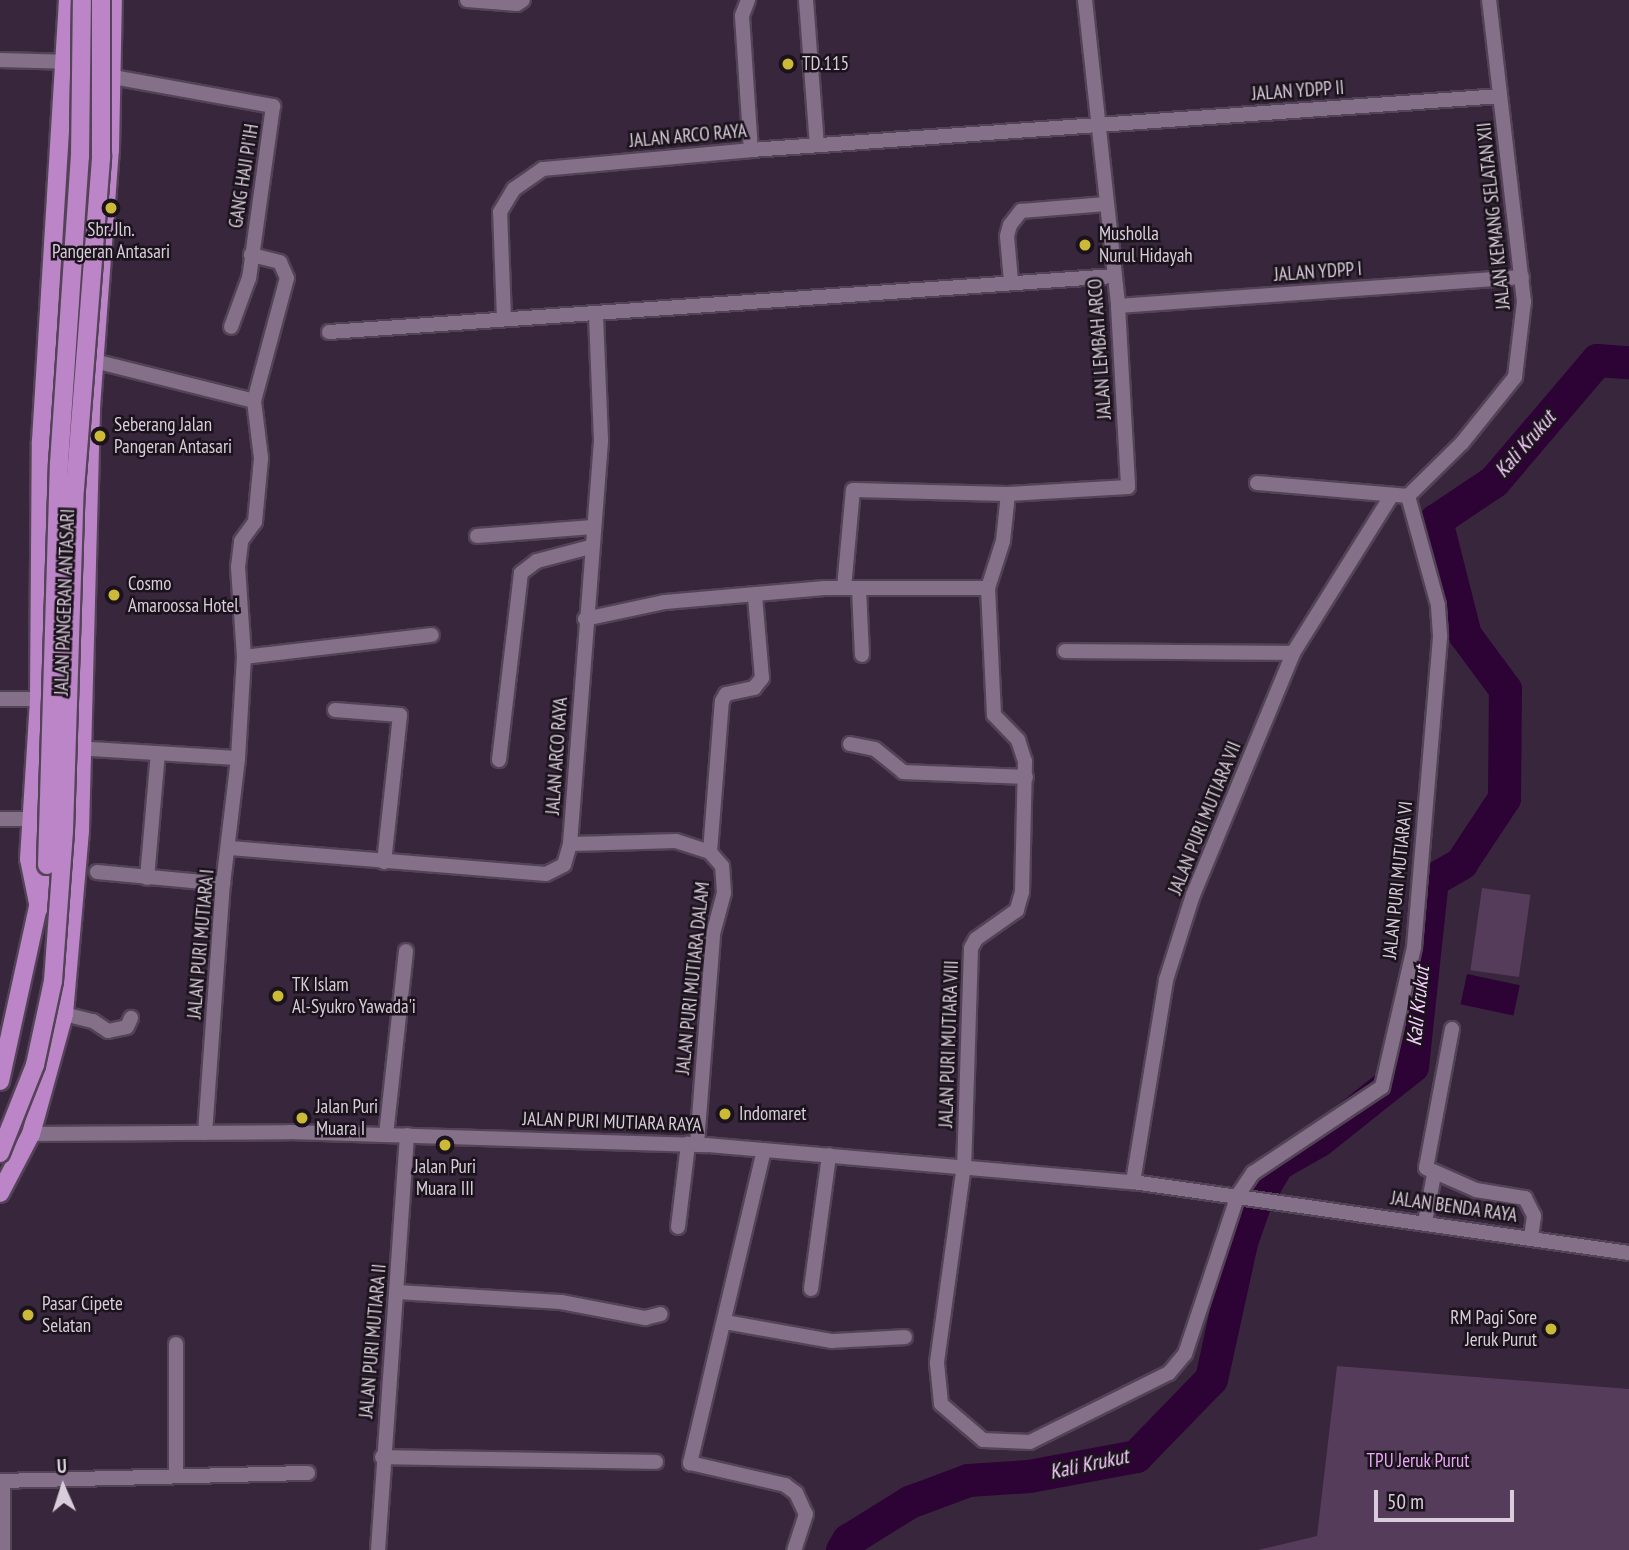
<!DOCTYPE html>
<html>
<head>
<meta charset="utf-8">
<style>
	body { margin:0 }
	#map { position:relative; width:1629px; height:1550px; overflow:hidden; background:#38263c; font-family:"PT Sans Narrow",sans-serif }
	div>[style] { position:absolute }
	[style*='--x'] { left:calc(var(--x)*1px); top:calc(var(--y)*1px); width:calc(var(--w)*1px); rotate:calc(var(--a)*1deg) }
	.green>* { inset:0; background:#563c5b; transform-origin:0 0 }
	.water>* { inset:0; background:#2d0234; transform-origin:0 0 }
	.river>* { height:33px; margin:-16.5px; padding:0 16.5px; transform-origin:16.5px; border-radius:16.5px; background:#2d0234 }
	.roads { filter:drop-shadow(2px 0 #534356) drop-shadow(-2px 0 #534356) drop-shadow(0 2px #534356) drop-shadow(0 -2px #534356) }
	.minor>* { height:14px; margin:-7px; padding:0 7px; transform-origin:7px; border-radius:7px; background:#857089 }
	.tertiary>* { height:14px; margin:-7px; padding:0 7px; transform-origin:7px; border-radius:7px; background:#857089 }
	.primary>* { height:18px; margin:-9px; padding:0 9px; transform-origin:9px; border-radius:9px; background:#bc85c7 }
	.bridges { filter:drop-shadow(2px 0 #534356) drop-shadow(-2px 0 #534356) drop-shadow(0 2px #534356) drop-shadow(0 -2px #534356) }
	.primary-bridge>* { height:18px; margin:-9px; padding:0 9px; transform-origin:9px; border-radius:9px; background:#bc85c7 }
	.dots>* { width:19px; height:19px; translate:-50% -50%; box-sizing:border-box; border:4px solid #1b131c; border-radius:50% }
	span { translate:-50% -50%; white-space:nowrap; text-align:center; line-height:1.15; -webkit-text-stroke:5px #1b131c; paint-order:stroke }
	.poi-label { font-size:19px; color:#d9cddb }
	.left { translate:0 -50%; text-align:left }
	.right { translate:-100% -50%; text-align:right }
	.street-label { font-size:19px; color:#d9cddb }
	.park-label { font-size:19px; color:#e9a7f6 }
	.water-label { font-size:21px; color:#f6cefd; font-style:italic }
	.north { position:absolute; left:28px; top:1452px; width:70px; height:70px; -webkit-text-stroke:5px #1b131c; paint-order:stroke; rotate:357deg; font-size:19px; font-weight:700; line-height:28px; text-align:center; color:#d9cddb }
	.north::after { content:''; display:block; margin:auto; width:24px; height:32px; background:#d9cddb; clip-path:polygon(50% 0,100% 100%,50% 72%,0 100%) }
	.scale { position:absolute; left:1374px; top:1490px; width:140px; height:32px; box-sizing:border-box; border:4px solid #d9cddb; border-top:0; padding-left:9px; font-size:21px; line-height:24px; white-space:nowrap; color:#d9cddb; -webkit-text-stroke:5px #1b131c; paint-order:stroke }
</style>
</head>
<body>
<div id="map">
	<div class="green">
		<i style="left:1482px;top:888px;width:49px;height:83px;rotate:8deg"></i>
		<i style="clip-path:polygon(1337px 1366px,1629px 1389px,1629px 1550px,1258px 1550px,1317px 1536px)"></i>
	</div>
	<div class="water">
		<i style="left:1467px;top:974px;width:54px;height:31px;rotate:12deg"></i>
	</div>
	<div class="river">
		<i style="--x:842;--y:1550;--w:12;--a:-59"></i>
		<i style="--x:848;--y:1540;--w:72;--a:-31.9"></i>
		<i style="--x:909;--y:1502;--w:63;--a:-20.4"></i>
		<i style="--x:968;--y:1480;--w:61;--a:-3.8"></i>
		<i style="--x:1029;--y:1476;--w:109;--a:-10.6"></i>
		<i style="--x:1136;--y:1456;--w:107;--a:-45.8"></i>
		<i style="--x:1211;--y:1379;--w:140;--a:-77.6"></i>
		<i style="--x:1241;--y:1242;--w:42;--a:-70.7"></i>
		<i style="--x:1255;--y:1202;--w:44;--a:-59.9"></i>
		<i style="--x:1277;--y:1164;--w:48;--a:-29.7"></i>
		<i style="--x:1319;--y:1140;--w:119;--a:-38.5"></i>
		<i style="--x:1412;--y:1066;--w:187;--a:-83.9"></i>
		<i style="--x:1432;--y:880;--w:34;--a:-30"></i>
		<i style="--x:1461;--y:863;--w:78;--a:-56.5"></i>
		<i style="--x:1504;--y:798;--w:109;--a:-89.5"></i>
		<i style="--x:1505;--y:689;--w:67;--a:-126.5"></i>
		<i style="--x:1465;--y:635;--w:119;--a:-104.2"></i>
		<i style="--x:1436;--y:520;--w:70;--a:-33.9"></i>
		<i style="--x:1494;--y:481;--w:159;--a:-49.6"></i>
		<i style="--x:1597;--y:360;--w:32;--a:4"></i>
	</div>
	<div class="roads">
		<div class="minor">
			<i style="--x:467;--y:0;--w:50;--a:4.6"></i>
			<i style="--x:517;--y:4;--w:7;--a:-34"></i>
			<i style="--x:748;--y:0;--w:17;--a:111"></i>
			<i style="--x:742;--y:16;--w:134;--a:86.2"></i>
			<i style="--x:806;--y:0;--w:145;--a:85.7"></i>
			<i style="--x:1085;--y:0;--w:308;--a:83.8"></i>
			<i style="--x:1118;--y:306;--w:181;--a:86.8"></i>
			<i style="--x:1128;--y:487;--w:120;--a:176.7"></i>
			<i style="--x:1008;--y:494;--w:47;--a:96.1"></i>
			<i style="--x:1003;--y:541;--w:49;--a:107.7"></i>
			<i style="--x:988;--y:588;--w:127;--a:87.3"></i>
			<i style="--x:994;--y:715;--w:35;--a:46"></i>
			<i style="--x:1018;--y:740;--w:22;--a:72"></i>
			<i style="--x:1025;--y:761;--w:131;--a:91.3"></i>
			<i style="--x:1022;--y:892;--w:19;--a:106"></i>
			<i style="--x:1017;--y:910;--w:50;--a:144.7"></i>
			<i style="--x:976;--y:939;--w:10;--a:119"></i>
			<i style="--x:971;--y:948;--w:217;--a:91.8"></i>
			<i style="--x:964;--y:1165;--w:200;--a:97.8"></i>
			<i style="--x:937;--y:1363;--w:41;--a:84.4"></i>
			<i style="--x:941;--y:1404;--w:55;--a:40.6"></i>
			<i style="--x:983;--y:1440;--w:47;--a:2.4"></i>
			<i style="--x:1030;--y:1442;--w:155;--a:-26.4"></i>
			<i style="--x:1169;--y:1373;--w:25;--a:-50"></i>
			<i style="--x:1185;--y:1354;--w:168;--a:-71.6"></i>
			<i style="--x:1238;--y:1195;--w:27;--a:-56"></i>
			<i style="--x:1253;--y:1173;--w:155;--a:-33.7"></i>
			<i style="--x:1382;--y:1087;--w:144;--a:-77.1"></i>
			<i style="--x:1414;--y:947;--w:313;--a:-85.2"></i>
			<i style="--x:1440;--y:635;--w:30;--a:-94"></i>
			<i style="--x:1438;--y:605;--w:113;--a:-105.4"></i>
			<i style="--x:0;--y:60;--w:111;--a:1.5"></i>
			<i style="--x:113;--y:77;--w:163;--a:10.3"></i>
			<i style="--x:273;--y:106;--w:174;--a:97.9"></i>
			<i style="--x:249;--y:278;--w:52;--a:110.2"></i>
			<i style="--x:1011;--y:281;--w:45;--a:-95.1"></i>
			<i style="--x:1007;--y:236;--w:11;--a:-75"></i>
			<i style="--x:1010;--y:225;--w:18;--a:-52"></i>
			<i style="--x:1021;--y:211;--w:85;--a:-4.7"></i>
			<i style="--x:1118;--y:306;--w:405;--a:-4.1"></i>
			<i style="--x:504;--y:319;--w:107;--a:-92.1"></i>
			<i style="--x:500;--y:212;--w:27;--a:-59"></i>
			<i style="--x:514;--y:189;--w:35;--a:-35"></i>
			<i style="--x:543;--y:169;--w:209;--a:-5.2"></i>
			<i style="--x:751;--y:150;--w:751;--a:-4.12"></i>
			<i style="--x:329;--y:332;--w:787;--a:-4.08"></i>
			<i style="--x:94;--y:361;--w:165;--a:14"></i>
			<i style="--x:1257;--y:483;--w:152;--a:4.9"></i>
			<i style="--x:1408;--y:496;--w:76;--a:-44.5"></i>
			<i style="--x:1462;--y:443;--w:85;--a:-51.2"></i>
			<i style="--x:1515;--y:377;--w:76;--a:-83.2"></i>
			<i style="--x:1524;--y:302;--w:304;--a:-96.6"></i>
			<i style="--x:477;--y:536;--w:116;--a:-4.4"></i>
			<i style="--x:844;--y:588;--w:98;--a:-84.8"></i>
			<i style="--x:853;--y:490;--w:155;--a:1.5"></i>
			<i style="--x:859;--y:589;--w:66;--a:87.4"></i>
			<i style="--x:585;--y:619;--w:82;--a:-12"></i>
			<i style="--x:665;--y:602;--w:160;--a:-5"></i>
			<i style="--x:824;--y:588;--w:164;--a:0"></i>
			<i style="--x:1065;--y:651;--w:228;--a:0.5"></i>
			<i style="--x:244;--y:657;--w:189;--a:-6.7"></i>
			<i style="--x:0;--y:699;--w:39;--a:0"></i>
			<i style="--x:335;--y:710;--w:65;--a:4.4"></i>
			<i style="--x:400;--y:715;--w:148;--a:96.2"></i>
			<i style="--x:850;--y:744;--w:25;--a:11"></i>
			<i style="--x:875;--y:749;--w:36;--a:39"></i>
			<i style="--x:903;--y:772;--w:123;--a:2.3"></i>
			<i style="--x:90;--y:749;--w:148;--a:3.5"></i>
			<i style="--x:499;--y:760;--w:188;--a:-83.3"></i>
			<i style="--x:521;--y:573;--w:20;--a:-37"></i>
			<i style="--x:537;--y:561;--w:55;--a:-14.8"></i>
			<i style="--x:0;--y:819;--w:31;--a:0"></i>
			<i style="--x:570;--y:844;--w:106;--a:-1.6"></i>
			<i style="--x:676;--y:841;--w:36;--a:18"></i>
			<i style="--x:230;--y:848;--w:317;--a:4.7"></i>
			<i style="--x:546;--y:874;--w:20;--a:-27"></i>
			<i style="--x:564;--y:865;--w:22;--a:-74"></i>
			<i style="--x:570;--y:844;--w:405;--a:-85.6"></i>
			<i style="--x:601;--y:440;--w:127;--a:-92.3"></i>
			<i style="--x:97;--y:872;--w:127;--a:5.4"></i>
			<i style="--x:147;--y:878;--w:125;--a:-85"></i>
			<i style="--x:64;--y:1014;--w:30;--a:14"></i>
			<i style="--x:93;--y:1021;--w:18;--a:34"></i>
			<i style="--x:108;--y:1031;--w:19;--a:-12"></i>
			<i style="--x:127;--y:1027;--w:10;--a:-66"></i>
			<i style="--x:1452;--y:1029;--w:141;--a:100.6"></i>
			<i style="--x:1426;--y:1168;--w:55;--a:23.7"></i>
			<i style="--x:1476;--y:1190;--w:50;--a:9.3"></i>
			<i style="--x:1525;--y:1198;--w:20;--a:63"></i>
			<i style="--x:1534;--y:1216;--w:22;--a:98"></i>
			<i style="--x:205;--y:1133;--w:250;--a:-85.9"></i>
			<i style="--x:223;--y:884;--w:127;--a:-83.2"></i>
			<i style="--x:238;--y:758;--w:101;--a:-86.6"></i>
			<i style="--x:244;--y:657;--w:90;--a:-93.8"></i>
			<i style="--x:238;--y:567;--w:26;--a:-83"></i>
			<i style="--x:241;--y:541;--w:24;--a:-54"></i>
			<i style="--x:255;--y:522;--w:64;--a:-84.6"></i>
			<i style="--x:261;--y:458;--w:57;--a:-97"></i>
			<i style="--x:254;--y:401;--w:127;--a:-75"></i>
			<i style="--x:287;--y:278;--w:17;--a:-114"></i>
			<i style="--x:280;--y:262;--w:30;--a:-166"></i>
			<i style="--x:386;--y:1135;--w:185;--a:-83.8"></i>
			<i style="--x:697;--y:1144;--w:211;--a:-85.6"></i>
			<i style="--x:713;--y:934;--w:42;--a:-75"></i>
			<i style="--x:724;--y:893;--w:27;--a:-94"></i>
			<i style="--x:722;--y:866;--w:18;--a:-131"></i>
			<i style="--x:710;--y:852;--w:151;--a:-85.5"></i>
			<i style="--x:722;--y:701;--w:8;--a:-60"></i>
			<i style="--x:726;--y:694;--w:29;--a:-12"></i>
			<i style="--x:754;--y:688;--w:13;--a:-51"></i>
			<i style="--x:762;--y:678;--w:82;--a:-94.9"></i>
			<i style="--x:764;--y:1150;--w:322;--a:103.3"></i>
			<i style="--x:690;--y:1463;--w:98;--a:13"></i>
			<i style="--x:785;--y:1485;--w:14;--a:36"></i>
			<i style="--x:796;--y:1493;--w:23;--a:65"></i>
			<i style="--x:806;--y:1514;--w:38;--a:108"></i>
			<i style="--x:1133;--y:1182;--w:205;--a:-80.7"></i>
			<i style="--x:1166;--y:980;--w:89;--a:-72.4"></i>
			<i style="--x:1193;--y:895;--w:262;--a:-67.5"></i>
			<i style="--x:1293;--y:653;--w:185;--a:-58"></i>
			<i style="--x:1425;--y:1222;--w:48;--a:-79.2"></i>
			<i style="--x:678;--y:1227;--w:84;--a:-83.1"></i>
			<i style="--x:811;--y:1289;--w:135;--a:-82.3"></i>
			<i style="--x:397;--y:1292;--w:164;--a:3.5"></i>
			<i style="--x:561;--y:1302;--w:86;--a:10.8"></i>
			<i style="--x:645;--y:1318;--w:16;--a:-14"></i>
			<i style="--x:725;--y:1322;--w:109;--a:10.1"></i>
			<i style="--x:832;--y:1341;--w:73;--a:-3.1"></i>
			<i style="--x:176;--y:1344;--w:132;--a:90"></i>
			<i style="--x:382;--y:1457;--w:274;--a:1"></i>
			<i style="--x:0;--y:1481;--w:308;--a:-1.5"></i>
			<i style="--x:3;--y:1550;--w:69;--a:-90"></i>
			<i style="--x:378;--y:1550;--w:416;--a:-86"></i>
		</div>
		<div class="tertiary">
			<i style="--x:31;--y:1134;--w:258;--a:-0.4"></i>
			<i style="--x:289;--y:1132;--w:418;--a:1.8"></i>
			<i style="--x:707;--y:1145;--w:428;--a:5"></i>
			<i style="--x:1133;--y:1182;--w:501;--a:8.15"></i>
		</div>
		<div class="primary">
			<i style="--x:39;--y:908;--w:50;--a:-101.5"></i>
			<i style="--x:29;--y:859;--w:160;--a:-86.4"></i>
			<i style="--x:39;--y:699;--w:258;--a:-89.6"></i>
			<i style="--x:41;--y:441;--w:442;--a:-86.5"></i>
			<i style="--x:0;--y:1081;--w:221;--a:-77.7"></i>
			<i style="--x:0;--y:1193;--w:67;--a:-62.3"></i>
			<i style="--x:31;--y:1134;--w:124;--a:-74.6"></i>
			<i style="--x:64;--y:1014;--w:185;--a:-85"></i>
			<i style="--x:80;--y:830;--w:423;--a:-88.5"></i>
			<i style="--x:91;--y:407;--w:258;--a:-85.8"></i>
			<i style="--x:110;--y:150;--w:150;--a:-88.9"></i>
		</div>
	</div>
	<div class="bridges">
		<div class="primary-bridge">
			<i style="--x:47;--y:865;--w:402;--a:-88.3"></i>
			<i style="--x:59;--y:463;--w:307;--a:-86.1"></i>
			<i style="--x:80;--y:157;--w:157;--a:-89.3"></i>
			<i style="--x:0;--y:1153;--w:95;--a:-68.3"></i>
			<i style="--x:35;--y:1065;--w:86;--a:-77.9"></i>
			<i style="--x:53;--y:981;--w:151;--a:-85.8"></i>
			<i style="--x:64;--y:830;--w:341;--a:-88.2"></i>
			<i style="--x:75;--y:489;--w:335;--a:-85.5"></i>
			<i style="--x:101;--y:155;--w:155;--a:-90"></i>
		</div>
	</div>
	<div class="dots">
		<i style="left:788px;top:64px;background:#ccb938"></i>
		<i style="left:111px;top:208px;background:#ccb938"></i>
		<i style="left:1085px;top:245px;background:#ccb938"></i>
		<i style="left:100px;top:436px;background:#ccb938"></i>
		<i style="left:114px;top:595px;background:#ccb938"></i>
		<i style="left:278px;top:996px;background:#ccb938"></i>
		<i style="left:725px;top:1114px;background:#ccb938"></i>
		<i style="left:302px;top:1118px;background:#ccb938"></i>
		<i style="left:445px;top:1145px;background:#ccb938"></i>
		<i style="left:28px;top:1315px;background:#ccb938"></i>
		<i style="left:1551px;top:1329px;background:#ccb938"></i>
	</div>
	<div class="poi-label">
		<span class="left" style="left:802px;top:64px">TD.115</span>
		<span style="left:111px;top:241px">Sbr. Jln.<br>Pangeran Antasari</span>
		<span class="left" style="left:1099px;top:245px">Musholla<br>Nurul Hidayah</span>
		<span class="left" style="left:114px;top:436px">Seberang Jalan<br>Pangeran Antasari</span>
		<span class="left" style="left:128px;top:595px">Cosmo<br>Amaroossa Hotel</span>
		<span class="left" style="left:292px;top:996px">TK Islam<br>Al-Syukro Yawada'i</span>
		<span class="left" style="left:316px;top:1118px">Jalan Puri<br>Muara I</span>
		<span class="left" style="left:739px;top:1114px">Indomaret</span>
		<span style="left:445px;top:1178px">Jalan Puri<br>Muara III</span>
		<span class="left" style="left:42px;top:1315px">Pasar Cipete<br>Selatan</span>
		<span class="right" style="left:1537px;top:1329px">RM Pagi Sore<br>Jeruk Purut</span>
	</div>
	<div class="street-label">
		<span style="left:1298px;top:91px;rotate:-4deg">JALAN YDPP II</span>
		<span style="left:688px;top:136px;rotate:-5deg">JALAN ARCO RAYA</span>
		<span style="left:244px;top:176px;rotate:-81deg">GANG HAJI PI'IH</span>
		<span style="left:1494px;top:216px;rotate:-96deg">JALAN KEMANG SELATAN XII</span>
		<span style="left:1318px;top:272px;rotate:-4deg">JALAN YDPP I</span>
		<span style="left:1100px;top:349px;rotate:-94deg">JALAN LEMBAH ARCO</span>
		<span style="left:65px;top:602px;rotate:-88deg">JALAN PANGERAN ANTASARI</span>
		<span style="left:557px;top:756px;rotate:-86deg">JALAN ARCO RAYA</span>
		<span style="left:1205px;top:818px;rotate:-68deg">JALAN PURI MUTIARA VII</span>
		<span style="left:1398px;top:880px;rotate:-84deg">JALAN PURI MUTIARA VI</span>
		<span style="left:201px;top:944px;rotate:-85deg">JALAN PURI MUTIARA I</span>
		<span style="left:693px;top:978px;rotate:-84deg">JALAN PURI MUTIARA DALAM</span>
		<span style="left:949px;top:1044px;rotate:-88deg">JALAN PURI MUTIARA VIII</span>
		<span style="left:612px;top:1122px;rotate:2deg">JALAN PURI MUTIARA RAYA</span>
		<span style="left:1454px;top:1207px;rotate:8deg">JALAN BENDA RAYA</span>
		<span style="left:373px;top:1341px;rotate:-85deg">JALAN PURI MUTIARA II</span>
	</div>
	<div class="park-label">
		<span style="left:1418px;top:1461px">TPU Jeruk Purut</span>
	</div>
	<div class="water-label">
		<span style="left:1525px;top:444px;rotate:-49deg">Kali Krukut</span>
		<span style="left:1418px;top:1006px;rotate:-84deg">Kali Krukut</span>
		<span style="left:1089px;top:1464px;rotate:-12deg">Kali Krukut</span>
	</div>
	<div class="north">U</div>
	<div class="scale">50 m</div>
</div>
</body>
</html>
